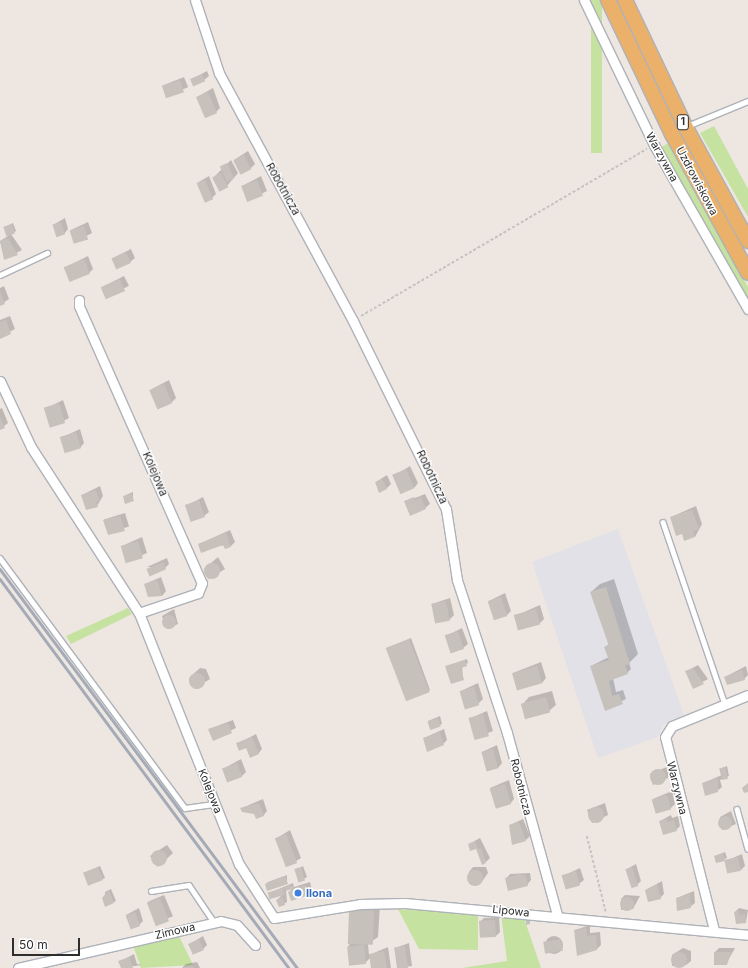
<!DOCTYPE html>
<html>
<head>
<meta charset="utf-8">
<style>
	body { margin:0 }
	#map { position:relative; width:748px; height:968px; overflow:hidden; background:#eee6e1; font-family:Inter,sans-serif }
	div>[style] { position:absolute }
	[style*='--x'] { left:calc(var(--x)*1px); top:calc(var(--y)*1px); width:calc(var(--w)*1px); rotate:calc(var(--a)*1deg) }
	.industrial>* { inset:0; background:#e1e1e7 }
	.green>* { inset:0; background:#c5e2a1; transform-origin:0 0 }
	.shadow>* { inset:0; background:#0003; transform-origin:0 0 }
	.round { border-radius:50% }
	.building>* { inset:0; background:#c7c1bc; transform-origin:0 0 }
	.path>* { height:1.5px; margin-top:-0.75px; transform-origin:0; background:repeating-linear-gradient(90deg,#c4c4c4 0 3px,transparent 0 5px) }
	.roads { filter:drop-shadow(1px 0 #aeb2b9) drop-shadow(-1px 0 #aeb2b9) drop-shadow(0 1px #aeb2b9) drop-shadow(0 -1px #aeb2b9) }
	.service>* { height:4.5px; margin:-2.25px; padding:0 2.25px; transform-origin:2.25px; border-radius:2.25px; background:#fff }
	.minor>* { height:9px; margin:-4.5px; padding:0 4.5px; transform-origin:4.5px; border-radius:4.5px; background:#fff }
	.primary>* { height:14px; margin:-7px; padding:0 7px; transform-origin:7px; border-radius:7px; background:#ebb069 }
	.rail>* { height:2.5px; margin:-1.25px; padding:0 1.25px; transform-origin:1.25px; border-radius:1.25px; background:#a4abb7 }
	.dots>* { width:11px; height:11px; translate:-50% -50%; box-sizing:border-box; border:2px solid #fff; border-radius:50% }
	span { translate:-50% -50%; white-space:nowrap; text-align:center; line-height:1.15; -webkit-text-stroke:3px #fff; paint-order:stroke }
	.shield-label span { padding:1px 3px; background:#fff; border:1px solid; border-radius:3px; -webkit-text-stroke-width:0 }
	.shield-label { font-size:10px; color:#2e2e2e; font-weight:700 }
	.street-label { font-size:11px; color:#2e2e2e }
	.shop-label { font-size:11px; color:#366cbe; font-weight:700 }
	.left { translate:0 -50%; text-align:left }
	.scale { position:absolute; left:12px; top:938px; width:68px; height:18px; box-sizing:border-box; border:2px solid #2e2e2e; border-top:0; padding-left:5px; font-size:12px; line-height:14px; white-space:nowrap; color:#2e2e2e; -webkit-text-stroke:3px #fff; paint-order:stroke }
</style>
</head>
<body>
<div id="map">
	<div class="industrial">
		<i style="clip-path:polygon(618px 529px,684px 715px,663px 725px,658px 737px,598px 758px,532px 562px)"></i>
	</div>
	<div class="green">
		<i style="left:591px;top:0;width:11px;height:153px"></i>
		<i style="clip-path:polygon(714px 126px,748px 189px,748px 217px,700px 133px)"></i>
		<i style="clip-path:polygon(669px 143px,748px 287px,748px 302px,661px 147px)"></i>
		<i style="clip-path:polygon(128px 608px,132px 614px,71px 644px,66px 636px)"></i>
		<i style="clip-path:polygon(398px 909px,478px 913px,478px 950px,419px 949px)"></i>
		<i style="clip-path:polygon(501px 914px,524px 918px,541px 968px,462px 968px,507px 961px)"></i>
		<i style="clip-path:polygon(179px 936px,193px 965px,141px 968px,133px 945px)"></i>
	</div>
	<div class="shadow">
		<i style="clip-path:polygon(207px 71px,209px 76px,204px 80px,192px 79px)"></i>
		<i style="left:184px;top:77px;width:11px;height:23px;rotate:68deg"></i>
		<i style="clip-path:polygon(213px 88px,220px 108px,216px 112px,197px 97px)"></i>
		<i style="clip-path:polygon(248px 151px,255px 164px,251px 168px,234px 160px)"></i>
		<i style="clip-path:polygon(231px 160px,238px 173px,227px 186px,214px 177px)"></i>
		<i style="clip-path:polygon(209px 176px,216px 194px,212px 198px,197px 183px)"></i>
		<i style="clip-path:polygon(261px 176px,267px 191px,248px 201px,242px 186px)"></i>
		<i style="clip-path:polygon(65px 218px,68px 229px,64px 234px,53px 225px)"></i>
		<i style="clip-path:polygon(88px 222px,92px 233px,75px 242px,71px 230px)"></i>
		<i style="clip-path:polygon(13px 223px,16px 231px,11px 234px,22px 250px,5px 259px,0 241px,8px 236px,5px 227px)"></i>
		<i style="clip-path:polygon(131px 249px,135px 258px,130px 262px,113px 258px)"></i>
		<i style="clip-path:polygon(88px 256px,93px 269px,89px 273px,66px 267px)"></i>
		<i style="left:124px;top:276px;width:11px;height:25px;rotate:63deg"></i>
		<i style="clip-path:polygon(4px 286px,9px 299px,0 305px,0 288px)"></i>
		<i style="clip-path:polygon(10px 316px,15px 329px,0 337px,0 320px)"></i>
		<i style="clip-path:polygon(169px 380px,176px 398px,172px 402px,150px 390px)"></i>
		<i style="clip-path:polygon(63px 400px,69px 418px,51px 427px,45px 409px)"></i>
		<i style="clip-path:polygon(2px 408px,8px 423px,0 429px,0 409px)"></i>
		<i style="clip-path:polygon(80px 429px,84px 443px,80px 448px,61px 438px)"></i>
		<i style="clip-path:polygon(410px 466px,418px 483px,414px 488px,394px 476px)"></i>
		<i style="clip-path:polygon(387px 475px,391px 484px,386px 489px,376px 482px)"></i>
		<i style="clip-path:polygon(100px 486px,103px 496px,97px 506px,82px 495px)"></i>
		<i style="clip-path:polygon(133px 492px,133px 500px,124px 497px,126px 495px)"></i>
		<i style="clip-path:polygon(425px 494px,430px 504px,425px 508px,405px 502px)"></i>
		<i style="clip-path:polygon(203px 497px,209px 512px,204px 516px,186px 506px)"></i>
		<i style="clip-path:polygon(696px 506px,702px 524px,695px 537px,682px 533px,671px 517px)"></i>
		<i style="left:125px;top:513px;width:14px;height:22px;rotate:73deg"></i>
		<i style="clip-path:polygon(230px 530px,235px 542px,231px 546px,199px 544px)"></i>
		<i style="clip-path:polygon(142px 537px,147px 553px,127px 562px,122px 546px)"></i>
		<i style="clip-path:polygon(218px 557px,225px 569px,208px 579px,204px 569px)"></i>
		<i style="clip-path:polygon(167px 558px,169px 564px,165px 568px,147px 567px)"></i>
		<i style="clip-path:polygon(161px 577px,166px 591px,162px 596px,145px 584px)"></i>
		<i style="clip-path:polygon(614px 579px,638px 654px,629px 663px,631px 669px,627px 673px,613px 678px,616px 692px,623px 690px,626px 699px,605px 709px,591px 666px,609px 657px,605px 647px,609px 644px,591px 592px,600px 584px)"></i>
		<i style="clip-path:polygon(505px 593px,511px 611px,506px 616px,489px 601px)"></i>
		<i style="clip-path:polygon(450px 598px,454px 615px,449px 620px,432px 604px)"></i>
		<i style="clip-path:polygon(540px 605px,544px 619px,540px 623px,515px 616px)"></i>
		<i style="clip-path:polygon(174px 609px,178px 624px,167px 629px,162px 616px)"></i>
		<i style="clip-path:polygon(462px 628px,468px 644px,463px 648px,446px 636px)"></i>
		<i style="clip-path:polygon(411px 638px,430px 690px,428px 692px,387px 648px)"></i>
		<i style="clip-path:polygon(467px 659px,468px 663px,462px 666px,463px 679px,447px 666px)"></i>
		<i style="clip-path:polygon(541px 662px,546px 678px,542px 683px,513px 673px)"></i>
		<i style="clip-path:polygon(698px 665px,708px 679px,693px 687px,687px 671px)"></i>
		<i style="clip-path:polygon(746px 666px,748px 675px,744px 679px,725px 677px)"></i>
		<i style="clip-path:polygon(200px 668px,206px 669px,210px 679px,194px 689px,189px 678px)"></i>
		<i style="clip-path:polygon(478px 683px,483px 699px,478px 704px,461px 691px)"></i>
		<i style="clip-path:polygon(552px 691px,556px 705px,549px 711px,523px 704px,529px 697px)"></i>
		<i style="clip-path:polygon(487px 711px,493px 731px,476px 738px,471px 718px)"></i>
		<i style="clip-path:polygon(440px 716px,442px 724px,430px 729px,428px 721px)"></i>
		<i style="clip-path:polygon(233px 720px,236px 728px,213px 739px,209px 729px)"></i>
		<i style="clip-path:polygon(444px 729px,447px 740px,443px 744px,424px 738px)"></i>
		<i style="clip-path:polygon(256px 734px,262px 749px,258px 754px,237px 744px)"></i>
		<i style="clip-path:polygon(497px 745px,502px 763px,498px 768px,482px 752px)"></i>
		<i style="clip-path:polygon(241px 759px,246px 772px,242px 776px,223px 769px)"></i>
		<i style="clip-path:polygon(669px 766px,668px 778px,653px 785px,650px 774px)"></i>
		<i style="clip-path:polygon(727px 766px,729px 776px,720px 780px,722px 787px,717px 791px,703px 783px,722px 775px,720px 769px)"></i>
		<i style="clip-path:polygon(509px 780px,514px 799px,510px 804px,490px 788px)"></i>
		<i style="clip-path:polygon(672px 791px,675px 804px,671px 808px,653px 799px)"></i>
		<i style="clip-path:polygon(263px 799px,267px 811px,263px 816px,242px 808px)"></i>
		<i style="clip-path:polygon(605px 803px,608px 815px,592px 823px,587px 810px)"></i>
		<i style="clip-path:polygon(731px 811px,736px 824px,722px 830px,720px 817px)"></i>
		<i style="clip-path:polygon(671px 815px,672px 818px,678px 816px,680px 826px,676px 830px,660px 821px)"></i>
		<i style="clip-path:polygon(523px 819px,530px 836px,526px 840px,510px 825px)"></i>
		<i style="clip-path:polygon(290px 830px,301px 858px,288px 866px,277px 838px)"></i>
		<i style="clip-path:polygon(480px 838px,490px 858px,486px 862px,477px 848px,469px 844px)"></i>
		<i style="clip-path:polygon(167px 845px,173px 853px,158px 867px,150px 856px)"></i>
		<i style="clip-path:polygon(725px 852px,727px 858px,716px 862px,715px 856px)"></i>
		<i style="clip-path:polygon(742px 854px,745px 866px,741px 870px,726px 861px)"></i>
		<i style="clip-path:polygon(636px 864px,641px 881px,637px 885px,627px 869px)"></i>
		<i style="left:100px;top:866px;width:13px;height:18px;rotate:67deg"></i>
		<i style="clip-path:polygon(303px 866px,307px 877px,300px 881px,296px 870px)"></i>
		<i style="clip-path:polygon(473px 867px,486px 867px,488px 873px,481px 883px,469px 884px,469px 872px)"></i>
		<i style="clip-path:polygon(580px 868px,584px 880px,579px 884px,563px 876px)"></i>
		<i style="clip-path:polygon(530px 873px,531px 880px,527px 885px,506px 879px,510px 874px)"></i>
		<i style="clip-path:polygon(287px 875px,287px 883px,266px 884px,268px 882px)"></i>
		<i style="clip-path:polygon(662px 881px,664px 894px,660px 898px,646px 890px)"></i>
		<i style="clip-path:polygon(310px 882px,312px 890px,308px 894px,289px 892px,294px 887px,286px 890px,287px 902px,279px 906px,277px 900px,282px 895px,269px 893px,293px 883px,294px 887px)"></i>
		<i style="clip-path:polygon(111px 889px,116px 901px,106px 905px,105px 892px)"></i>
		<i style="clip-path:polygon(694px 891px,695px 903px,690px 907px,677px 898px)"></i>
		<i style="left:164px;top:895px;width:23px;height:18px;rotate:67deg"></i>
		<i style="clip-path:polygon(625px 895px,640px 896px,633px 909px,621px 910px,621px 899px)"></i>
		<i style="clip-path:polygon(357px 904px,380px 905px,378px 937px,368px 944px,369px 955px,388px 947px,391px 968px,372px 968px,370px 958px,365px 963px,348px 946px,351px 943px,350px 911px)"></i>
		<i style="clip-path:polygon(139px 908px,143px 921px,139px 925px,126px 915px)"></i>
		<i style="clip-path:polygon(739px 908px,748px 910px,746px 922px,735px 912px)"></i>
		<i style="clip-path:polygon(499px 917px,500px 932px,496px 936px,480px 922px,484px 918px)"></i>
		<i style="clip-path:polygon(590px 925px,590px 933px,600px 932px,601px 945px,597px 949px,575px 930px)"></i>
		<i class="round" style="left:545px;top:936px;width:18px;height:18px"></i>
		<i style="clip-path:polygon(203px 936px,207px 945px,203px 949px,190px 944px)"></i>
		<i style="clip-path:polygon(409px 943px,412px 966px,398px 968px,395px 948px)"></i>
		<i style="clip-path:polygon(683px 948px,691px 951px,691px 961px,686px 965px,672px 966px,672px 955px)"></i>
		<i style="clip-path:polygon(719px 948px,735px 948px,726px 964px,715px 952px)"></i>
		<i style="clip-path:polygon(134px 954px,137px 964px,142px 965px,122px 968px,119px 962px)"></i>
		<i style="clip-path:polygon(197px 962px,200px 968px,182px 968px,186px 964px)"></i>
	</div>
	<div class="building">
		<i style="left:202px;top:74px;width:8px;height:13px;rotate:67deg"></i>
		<i style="left:180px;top:80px;width:13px;height:19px;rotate:72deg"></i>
		<i style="left:208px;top:92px;width:23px;height:13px;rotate:67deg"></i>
		<i style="left:244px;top:155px;width:16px;height:12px;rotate:63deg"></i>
		<i style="left:227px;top:163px;width:17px;height:8px;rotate:65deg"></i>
		<i style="left:221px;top:173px;width:16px;height:10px;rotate:63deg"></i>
		<i style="left:205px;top:180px;width:21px;height:9px;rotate:67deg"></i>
		<i style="left:257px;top:180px;width:17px;height:17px;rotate:69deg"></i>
		<i style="left:61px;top:222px;width:13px;height:9px;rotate:72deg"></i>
		<i style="left:12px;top:224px;width:10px;height:9px;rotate:73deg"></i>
		<i style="left:84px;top:226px;width:14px;height:15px;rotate:73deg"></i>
		<i style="clip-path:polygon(8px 238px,18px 255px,4px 260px,0 241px)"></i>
		<i style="left:126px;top:252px;width:12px;height:16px;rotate:66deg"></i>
		<i style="left:84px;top:259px;width:16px;height:22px;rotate:68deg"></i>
		<i style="left:120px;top:279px;width:13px;height:21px;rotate:67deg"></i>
		<i style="clip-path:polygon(0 291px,5px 304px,0 306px)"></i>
		<i style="clip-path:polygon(6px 320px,11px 334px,0 339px,0 322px)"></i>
		<i style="left:164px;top:384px;width:21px;height:16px;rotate:67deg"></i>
		<i style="left:59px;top:403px;width:21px;height:16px;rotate:73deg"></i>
		<i style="clip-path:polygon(0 417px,5px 428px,0 430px)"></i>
		<i style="left:76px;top:432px;width:17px;height:17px;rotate:73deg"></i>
		<i style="left:406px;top:469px;width:21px;height:15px;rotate:67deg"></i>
		<i style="clip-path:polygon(382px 479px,387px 489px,379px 493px,375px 482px)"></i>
		<i style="clip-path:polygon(96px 490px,100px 501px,96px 502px,98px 507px,86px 510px,81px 495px)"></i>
		<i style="clip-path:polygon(132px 494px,134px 501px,125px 504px,123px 496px)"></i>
		<i style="clip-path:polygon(414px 497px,415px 500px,421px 497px,426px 509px,410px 516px,404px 501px)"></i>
		<i style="left:199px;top:500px;width:18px;height:15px;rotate:71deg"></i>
		<i style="clip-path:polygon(692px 510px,699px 529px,693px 531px,695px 537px,684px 541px,682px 534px,676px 536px,670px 517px)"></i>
		<i style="clip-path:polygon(120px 516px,125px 531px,108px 535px,103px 520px)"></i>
		<i style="clip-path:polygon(226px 533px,231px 547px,225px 549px,223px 545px,201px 553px,198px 544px)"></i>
		<i style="left:138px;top:541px;width:18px;height:18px;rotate:74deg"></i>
		<i style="left:163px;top:562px;width:8px;height:18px;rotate:67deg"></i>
		<i class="round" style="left:204px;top:563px;width:16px;height:16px"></i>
		<i style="clip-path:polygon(157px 580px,162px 596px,148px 597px,144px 584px)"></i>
		<i style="clip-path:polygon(606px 587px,630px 664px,625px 665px,628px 674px,609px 681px,612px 696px,619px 694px,623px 704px,605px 711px,590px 666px,609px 660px,604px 647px,609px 646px,590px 592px)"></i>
		<i style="left:501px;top:597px;width:20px;height:14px;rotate:72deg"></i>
		<i style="left:446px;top:601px;width:20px;height:15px;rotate:79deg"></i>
		<i style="left:536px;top:609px;width:16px;height:23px;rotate:75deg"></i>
		<i class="round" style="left:162px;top:615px;width:14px;height:14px"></i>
		<i style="left:458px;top:631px;width:19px;height:14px;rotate:72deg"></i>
		<i style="left:409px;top:639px;width:57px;height:25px;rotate:69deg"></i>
		<i style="clip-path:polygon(465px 660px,467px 666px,461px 668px,464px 680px,451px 684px,445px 666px)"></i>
		<i style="left:537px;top:666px;width:18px;height:26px;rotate:74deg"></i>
		<i style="clip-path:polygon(693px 668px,704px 684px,693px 689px,685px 671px)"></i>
		<i style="clip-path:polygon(742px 670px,745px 680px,727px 685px,724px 677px)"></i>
		<i class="round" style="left:189px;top:673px;width:16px;height:16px"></i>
		<i style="left:474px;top:687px;width:19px;height:15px;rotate:74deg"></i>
		<i style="left:546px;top:697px;width:16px;height:26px;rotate:75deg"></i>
		<i style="left:483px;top:714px;width:23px;height:15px;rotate:75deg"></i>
		<i style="left:438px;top:718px;width:9px;height:11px;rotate:72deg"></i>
		<i style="clip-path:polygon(228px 723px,232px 733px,213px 741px,208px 729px)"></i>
		<i style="clip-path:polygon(440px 732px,444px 745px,427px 752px,423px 738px)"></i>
		<i style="clip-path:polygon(252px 737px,259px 754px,250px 758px,246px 748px,239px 751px,236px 743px)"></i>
		<i style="left:493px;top:749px;width:20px;height:12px;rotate:75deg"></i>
		<i style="left:237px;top:763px;width:15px;height:16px;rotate:70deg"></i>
		<i style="left:725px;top:767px;width:12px;height:6px;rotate:76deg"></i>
		<i class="round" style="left:650px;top:769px;width:16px;height:16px"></i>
		<i style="clip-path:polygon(718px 778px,718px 792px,705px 796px,702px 783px)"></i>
		<i style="clip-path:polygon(748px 783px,748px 792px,744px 793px,742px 788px)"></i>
		<i style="left:505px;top:784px;width:21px;height:16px;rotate:73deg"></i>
		<i style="left:667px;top:795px;width:15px;height:16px;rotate:74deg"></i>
		<i style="clip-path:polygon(259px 803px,264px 816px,256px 819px,254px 814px,242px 812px,240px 808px)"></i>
		<i class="round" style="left:588px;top:807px;width:16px;height:16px"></i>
		<i class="round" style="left:718px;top:816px;width:14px;height:14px"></i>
		<i style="clip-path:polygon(667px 819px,668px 822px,674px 820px,677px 831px,663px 835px,659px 821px)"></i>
		<i style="clip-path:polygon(519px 822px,526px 841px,512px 845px,509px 825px)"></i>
		<i style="left:286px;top:834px;width:31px;height:12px;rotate:69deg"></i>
		<i style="clip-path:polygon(475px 841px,478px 849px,481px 848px,486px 863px,482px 865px,476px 849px,470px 851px,468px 844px)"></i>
		<i class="round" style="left:151px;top:850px;width:16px;height:16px"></i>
		<i style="clip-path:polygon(723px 853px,725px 861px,716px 863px,714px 856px)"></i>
		<i style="left:738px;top:857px;width:14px;height:14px;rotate:78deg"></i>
		<i style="left:98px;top:867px;width:14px;height:16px;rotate:69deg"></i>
		<i style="left:301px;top:867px;width:14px;height:7px;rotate:73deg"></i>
		<i style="left:632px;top:867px;width:20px;height:7px;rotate:72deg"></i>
		<i class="round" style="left:467px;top:870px;width:16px;height:16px"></i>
		<i style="left:576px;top:871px;width:15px;height:15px;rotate:74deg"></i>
		<i style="clip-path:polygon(519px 874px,526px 876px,528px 886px,508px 891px,505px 878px)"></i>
		<i style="clip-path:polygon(285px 876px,288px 884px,267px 891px,265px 884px)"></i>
		<i style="clip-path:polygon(657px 884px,661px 899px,648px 902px,645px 890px)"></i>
		<i style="clip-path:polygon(291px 885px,293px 889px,285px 891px,284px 887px)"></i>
		<i style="clip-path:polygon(305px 885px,309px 895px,291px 901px,288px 892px)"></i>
		<i style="left:283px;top:888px;width:7px;height:16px;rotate:74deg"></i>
		<i style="clip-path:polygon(109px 890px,114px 903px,105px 907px,102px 898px)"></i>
		<i style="clip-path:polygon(690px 894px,691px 908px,677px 911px,676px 898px)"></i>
		<i class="round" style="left:620px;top:897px;width:14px;height:14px"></i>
		<i style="clip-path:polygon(283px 897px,285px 905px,279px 907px,276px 900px)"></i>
		<i style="left:160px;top:898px;width:25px;height:14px;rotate:69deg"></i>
		<i style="left:349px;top:910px;width:25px;height:34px;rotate:2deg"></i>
		<i style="clip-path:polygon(739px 911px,739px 915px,745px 914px,746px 923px,736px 924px,734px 912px)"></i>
		<i style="left:135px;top:912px;width:15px;height:10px;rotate:70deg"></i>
		<i style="clip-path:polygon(530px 919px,530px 924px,526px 925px,526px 920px)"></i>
		<i style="left:495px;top:920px;width:17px;height:16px;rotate:87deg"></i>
		<i style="clip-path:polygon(586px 928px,587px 936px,596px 935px,597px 950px,577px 956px,574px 930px)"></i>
		<i style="left:199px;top:939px;width:12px;height:12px;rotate:66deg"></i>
		<i style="left:561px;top:939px;width:12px;height:18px;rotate:81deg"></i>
		<i style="left:364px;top:945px;width:19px;height:17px;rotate:84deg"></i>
		<i style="left:405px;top:946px;width:22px;height:11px;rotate:82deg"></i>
		<i style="clip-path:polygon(384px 951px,387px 968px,371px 968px,369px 954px)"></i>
		<i style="clip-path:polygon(714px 952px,731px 952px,727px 965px,714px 965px)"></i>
		<i class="round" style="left:671px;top:952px;width:16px;height:16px"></i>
		<i style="clip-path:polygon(129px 957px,133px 968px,138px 968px,121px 968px,118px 961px)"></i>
		<i style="clip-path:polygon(193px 966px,194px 968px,184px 968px,184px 967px)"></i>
	</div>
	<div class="path">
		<i style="--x:361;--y:316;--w:331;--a:-30.3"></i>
		<i style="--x:587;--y:836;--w:78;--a:76"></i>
	</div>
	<div class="roads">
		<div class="service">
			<i style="--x:687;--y:126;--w:66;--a:-22.3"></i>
			<i style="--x:0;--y:275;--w:52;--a:-25.1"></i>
			<i style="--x:663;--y:522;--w:192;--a:71.2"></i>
			<i style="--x:0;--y:558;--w:311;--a:53.5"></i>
			<i style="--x:185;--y:808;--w:30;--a:-8"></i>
			<i style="--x:737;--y:809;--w:41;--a:74.6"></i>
			<i style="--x:151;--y:891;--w:38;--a:-9"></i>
			<i style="--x:189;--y:885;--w:45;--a:56"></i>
		</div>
		<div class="minor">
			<i style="--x:195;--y:0;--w:77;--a:71.8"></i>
			<i style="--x:219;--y:73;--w:282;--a:61.6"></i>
			<i style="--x:353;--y:321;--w:210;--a:63.7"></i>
			<i style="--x:446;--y:509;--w:72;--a:81.2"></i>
			<i style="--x:457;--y:580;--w:161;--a:71.9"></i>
			<i style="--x:507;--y:733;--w:189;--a:74.6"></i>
			<i style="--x:584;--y:0;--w:161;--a:64.2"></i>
			<i style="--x:654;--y:145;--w:189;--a:60.2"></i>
			<i style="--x:79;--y:300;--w:6;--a:90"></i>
			<i style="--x:79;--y:306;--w:303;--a:66.1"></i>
			<i style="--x:202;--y:583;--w:11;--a:112"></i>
			<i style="--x:198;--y:593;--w:62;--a:161.3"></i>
			<i style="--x:0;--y:381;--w:73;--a:64.8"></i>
			<i style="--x:31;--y:447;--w:198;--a:57"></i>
			<i style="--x:139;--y:613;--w:270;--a:68.3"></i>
			<i style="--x:239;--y:864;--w:64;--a:57.1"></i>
			<i style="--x:274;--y:918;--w:87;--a:-9.2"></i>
			<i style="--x:360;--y:904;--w:45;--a:-1.3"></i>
			<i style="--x:405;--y:903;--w:344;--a:5.3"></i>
			<i style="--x:714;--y:930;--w:199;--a:-104.2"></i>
			<i style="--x:665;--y:737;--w:13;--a:-58"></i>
			<i style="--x:672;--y:726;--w:82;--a:-22.2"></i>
			<i style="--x:18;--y:968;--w:208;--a:-13"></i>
			<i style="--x:221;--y:921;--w:16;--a:14"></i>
			<i style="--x:237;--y:925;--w:27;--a:48"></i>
		</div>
		<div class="primary">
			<i style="--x:608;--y:0;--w:148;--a:64.5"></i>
			<i style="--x:672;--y:134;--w:158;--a:61.3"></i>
			<i style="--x:625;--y:0;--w:140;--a:64.5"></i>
			<i style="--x:685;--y:126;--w:131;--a:61.3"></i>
		</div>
	</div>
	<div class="rail">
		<i style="--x:0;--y:569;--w:497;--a:53.3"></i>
		<i style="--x:0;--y:579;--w:485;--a:53.4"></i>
	</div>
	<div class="dots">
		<i style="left:298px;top:893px;background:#3f7fe0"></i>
	</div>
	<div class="shield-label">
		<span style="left:683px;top:122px">1</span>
	</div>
	<div class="street-label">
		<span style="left:662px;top:157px;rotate:61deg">Warzywna</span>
		<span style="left:697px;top:181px;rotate:62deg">Uzdrowiskowa</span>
		<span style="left:283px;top:189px;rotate:61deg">Robotnicza</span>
		<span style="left:155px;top:474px;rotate:67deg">Kolejowa</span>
		<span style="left:432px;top:477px;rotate:65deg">Robotnicza</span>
		<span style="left:521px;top:787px;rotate:76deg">Robotnicza</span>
		<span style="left:677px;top:788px;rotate:76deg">Warzywna</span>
		<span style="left:210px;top:791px;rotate:68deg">Kolejowa</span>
		<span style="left:511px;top:911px;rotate:6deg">Lipowa</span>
		<span style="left:175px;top:931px;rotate:-13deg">Zimowa</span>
	</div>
	<div class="shop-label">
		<span class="left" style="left:306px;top:893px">Ilona</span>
	</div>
	<div class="scale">50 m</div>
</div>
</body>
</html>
